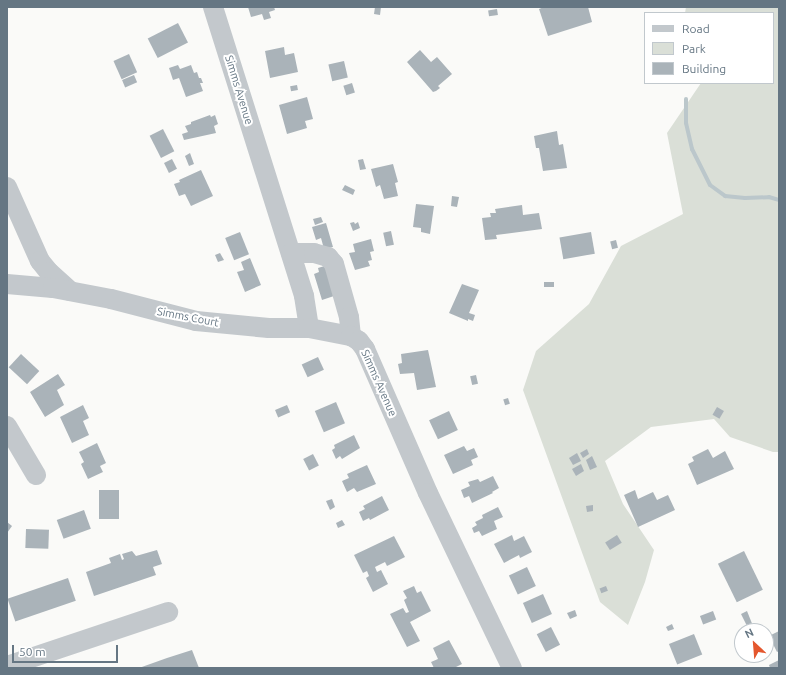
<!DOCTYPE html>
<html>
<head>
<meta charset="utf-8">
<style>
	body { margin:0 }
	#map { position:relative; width:786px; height:675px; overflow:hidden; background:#fafaf8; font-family:Ubuntu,sans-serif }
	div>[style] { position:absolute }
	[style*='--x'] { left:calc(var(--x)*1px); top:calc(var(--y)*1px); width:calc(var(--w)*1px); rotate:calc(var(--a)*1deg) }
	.green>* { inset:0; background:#dadfd7 }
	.stream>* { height:4px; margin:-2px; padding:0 2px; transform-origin:2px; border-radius:2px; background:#bbc7cb }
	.building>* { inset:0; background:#aab3b9; transform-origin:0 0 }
	.minor>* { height:20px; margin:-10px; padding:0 10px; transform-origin:10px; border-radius:10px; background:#c3c8cc }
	span { translate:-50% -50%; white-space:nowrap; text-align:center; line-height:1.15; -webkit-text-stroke:4px #fff; paint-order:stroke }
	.street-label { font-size:11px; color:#657683 }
	.frame { position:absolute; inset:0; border:8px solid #657683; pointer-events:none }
	.legend { position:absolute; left:644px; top:12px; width:130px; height:72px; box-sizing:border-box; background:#fff; border:1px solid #c1c8cd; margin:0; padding:5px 7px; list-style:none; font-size:12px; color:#657683 }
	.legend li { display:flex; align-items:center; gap:8px; height:20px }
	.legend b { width:20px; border:1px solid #c1c8cd }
	.north { position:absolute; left:734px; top:623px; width:40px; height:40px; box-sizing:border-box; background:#fff; border:1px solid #c1c8cd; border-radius:50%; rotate:334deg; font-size:11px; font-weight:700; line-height:16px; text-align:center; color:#657683 }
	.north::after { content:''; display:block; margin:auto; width:14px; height:18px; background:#e4572e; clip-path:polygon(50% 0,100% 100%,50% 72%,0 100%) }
	.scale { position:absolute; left:12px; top:645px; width:106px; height:18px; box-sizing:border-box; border:2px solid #657683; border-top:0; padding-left:5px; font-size:12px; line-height:14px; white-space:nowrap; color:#657683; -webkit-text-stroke:3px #fff; paint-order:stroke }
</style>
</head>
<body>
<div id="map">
	<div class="green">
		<i style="clip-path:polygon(686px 7px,779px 7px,779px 452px,773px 452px,730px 437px,714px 419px,651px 427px,605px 461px,623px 504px,654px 550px,645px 582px,628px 625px,600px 602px,523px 390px,536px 351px,589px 304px,621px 246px,683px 214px,667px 133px,701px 83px,773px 83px,773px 13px,685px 13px)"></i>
	</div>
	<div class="stream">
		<i style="--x:686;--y:99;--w:24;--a:90"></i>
		<i style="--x:686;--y:123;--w:27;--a:77"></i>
		<i style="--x:692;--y:149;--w:40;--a:63.4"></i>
		<i style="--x:710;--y:185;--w:19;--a:36"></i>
		<i style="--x:725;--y:196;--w:20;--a:6"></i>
		<i style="--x:745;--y:198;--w:24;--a:-2"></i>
		<i style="--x:769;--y:197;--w:10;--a:17"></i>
	</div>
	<div class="building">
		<i style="clip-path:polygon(248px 7px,274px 7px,275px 10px,269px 12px,271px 18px,264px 20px,262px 14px,251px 17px)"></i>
		<i style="clip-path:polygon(375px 7px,381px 7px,380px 15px,374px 14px)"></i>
		<i style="clip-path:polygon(544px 7px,588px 7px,592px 22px,548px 36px,539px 9px)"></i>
		<i style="left:497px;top:9px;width:6px;height:9px;rotate:81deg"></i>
		<i style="left:178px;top:23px;width:22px;height:34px;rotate:63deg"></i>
		<i style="clip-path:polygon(284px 47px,285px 55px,294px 53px,298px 72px,270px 78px,265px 51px)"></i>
		<i style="clip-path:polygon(420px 50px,431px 62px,437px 57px,452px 74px,438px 86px,440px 88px,436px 91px,433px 92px,407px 62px)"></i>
		<i style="left:129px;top:54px;width:20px;height:17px;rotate:66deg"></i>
		<i style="left:344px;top:61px;width:17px;height:16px;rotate:77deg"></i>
		<i style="clip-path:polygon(178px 65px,180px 69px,191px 65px,194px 73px,197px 72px,199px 78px,201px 78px,203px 83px,200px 83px,203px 91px,186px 97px,179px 78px,173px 80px,169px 68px)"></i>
		<i style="left:134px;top:75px;width:8px;height:13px;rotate:67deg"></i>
		<i style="left:352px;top:83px;width:10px;height:9px;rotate:73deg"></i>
		<i style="left:297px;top:85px;width:5px;height:7px;rotate:79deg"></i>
		<i style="clip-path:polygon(307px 97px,313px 119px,305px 121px,307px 128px,287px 134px,279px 105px)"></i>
		<i style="clip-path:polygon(210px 115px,211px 117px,215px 115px,218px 124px,214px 126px,216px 133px,184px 140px,182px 134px,188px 132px,185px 126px,191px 124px,191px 122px)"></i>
		<i style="left:163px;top:129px;width:25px;height:15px;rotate:63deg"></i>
		<i style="clip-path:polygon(557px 131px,559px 145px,563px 144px,567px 168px,543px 171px,539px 148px,536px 148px,534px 136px)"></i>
		<i style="clip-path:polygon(190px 153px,194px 164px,189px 166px,185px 156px)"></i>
		<i style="left:172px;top:159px;width:11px;height:9px;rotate:63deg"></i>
		<i style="clip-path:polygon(363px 159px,366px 169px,360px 170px,358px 160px)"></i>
		<i style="clip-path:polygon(393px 164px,398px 182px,395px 183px,398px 196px,384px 199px,380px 185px,376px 187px,371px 169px)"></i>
		<i style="clip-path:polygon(201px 170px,213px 196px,191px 206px,185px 194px,179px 196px,174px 184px,180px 182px,179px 180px)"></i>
		<i style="clip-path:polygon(345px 185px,355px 190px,353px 195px,342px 190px)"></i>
		<i style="clip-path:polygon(452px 196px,459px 197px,457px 207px,451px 206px)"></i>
		<i style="clip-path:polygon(416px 204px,434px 206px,430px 234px,421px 232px,421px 228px,413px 227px)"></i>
		<i style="clip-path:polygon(522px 205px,523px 215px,539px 213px,542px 229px,496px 235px,497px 239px,485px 240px,482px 218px,491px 217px,490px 213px,496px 213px,495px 209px)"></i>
		<i style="clip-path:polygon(321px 217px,323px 222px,315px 225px,313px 219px)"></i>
		<i style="clip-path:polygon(354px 222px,355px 224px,358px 222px,360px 228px,353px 231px,350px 223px)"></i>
		<i style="clip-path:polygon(326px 223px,333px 247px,324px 249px,321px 238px,316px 240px,312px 227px)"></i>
		<i style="left:391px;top:231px;width:14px;height:8px;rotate:78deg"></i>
		<i style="left:240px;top:232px;width:24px;height:16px;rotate:68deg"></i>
		<i style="left:591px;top:232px;width:22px;height:32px;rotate:80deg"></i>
		<i style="clip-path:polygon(371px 239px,374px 251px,370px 252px,372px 260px,368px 261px,370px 266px,355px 270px,349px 253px,355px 252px,353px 244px)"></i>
		<i style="left:616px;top:240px;width:8px;height:6px;rotate:76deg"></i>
		<i style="clip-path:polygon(220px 253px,224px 260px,218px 262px,215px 255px)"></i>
		<i style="clip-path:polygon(250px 258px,261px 285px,245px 292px,237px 272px,244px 270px,241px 262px)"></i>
		<i style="clip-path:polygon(331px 264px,340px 294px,322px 300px,314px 274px,319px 272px,318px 268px)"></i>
		<i style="left:544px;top:282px;width:10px;height:5px"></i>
		<i style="clip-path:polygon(462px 284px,479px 290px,469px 313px,475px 315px,473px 321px,468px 319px,468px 321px,449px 313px)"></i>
		<i style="clip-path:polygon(428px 350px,436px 387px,417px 390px,414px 373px,400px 374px,398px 364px,402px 363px,401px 354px)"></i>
		<i style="left:21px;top:354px;width:25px;height:18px;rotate:43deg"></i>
		<i style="left:318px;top:357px;width:14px;height:18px;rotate:65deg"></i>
		<i style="clip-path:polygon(58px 374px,65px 385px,57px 390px,64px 405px,45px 417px,30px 392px)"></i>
		<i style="left:476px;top:375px;width:9px;height:6px;rotate:77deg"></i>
		<i style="left:508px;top:398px;width:6px;height:5px;rotate:72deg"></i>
		<i style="left:336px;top:402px;width:23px;height:23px;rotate:67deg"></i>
		<i style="clip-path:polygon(83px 405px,89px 418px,83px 421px,89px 435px,72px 443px,60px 417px)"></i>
		<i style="left:287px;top:405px;width:8px;height:13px;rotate:67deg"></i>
		<i style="left:717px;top:407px;width:8px;height:9px;rotate:30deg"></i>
		<i style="left:449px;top:411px;width:21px;height:22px;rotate:65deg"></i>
		<i style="clip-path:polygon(354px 435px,360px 448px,342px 459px,340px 456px,336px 459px,332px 450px,335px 448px,334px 445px)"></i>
		<i style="clip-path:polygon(97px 443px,106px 463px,100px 466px,103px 472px,88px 479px,81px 464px,84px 462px,79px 452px)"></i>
		<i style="clip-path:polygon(464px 446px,467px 451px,474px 448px,478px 457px,471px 460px,473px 465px,453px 474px,444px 455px)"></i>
		<i style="clip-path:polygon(587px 449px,589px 454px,583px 458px,580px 453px)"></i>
		<i style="clip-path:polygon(708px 449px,713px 458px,725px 451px,734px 469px,697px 485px,688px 464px,694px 461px,692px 457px)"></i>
		<i style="clip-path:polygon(577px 453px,581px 461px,573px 465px,569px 458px)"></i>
		<i style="left:313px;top:454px;width:13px;height:11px;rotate:63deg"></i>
		<i style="clip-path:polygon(592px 456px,597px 467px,590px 470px,586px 460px)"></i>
		<i style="clip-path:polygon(581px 464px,584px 471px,576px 476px,572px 469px)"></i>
		<i style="clip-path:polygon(367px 465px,376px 484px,357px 492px,354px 488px,347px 492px,342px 481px,349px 478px,347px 474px)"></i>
		<i style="clip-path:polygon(493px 476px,499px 488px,492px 492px,493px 493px,472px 503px,469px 496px,464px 498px,461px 490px,470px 486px,468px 482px,478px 479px,480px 482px)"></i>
		<i style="left:99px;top:490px;width:20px;height:29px"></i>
		<i style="clip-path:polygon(635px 490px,638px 499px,653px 492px,657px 500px,668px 495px,675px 510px,638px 527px,624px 495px)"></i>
		<i style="clip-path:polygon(382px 496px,389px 510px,370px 520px,369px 518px,363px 521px,359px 512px,365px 509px,363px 506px)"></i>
		<i style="clip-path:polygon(332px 499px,335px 507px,330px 510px,326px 501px)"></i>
		<i style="clip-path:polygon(593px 505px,593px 511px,587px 512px,586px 506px)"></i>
		<i style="clip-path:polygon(498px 507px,503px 517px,494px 521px,497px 529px,482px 536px,479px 531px,474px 533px,472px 528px,477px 525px,475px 522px,483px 518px,482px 515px)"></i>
		<i style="left:84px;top:510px;width:20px;height:29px;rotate:70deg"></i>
		<i style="clip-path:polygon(342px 520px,345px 525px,338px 528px,336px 523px)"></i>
		<i style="clip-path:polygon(7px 522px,12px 526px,7px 533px)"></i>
		<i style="left:26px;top:529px;width:23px;height:19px;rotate:2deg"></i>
		<i style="clip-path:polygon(512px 535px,514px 541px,524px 536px,532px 552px,520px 558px,519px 555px,504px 563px,494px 544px)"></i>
		<i style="left:617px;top:535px;width:9px;height:14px;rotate:58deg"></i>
		<i style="clip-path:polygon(394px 536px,405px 557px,387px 566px,385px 562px,375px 567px,377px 572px,381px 570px,388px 584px,373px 592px,366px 578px,369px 576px,367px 571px,363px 573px,354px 555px)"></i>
		<i style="clip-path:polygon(157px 550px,162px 564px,153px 567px,156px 575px,94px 596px,86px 572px,111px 563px,109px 558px,120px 554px,122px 560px,124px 559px,122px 554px,132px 551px,136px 556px)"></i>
		<i style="left:744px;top:551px;width:43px;height:29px;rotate:64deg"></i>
		<i style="left:527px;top:567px;width:21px;height:20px;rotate:65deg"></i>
		<i style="left:68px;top:578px;width:24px;height:64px;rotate:71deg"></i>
		<i style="clip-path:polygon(414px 586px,417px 593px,421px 591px,431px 611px,410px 622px,420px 641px,407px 647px,390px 614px,403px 608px,406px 613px,409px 612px,404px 600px,407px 598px,403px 591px)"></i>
		<i style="left:606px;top:586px;width:5px;height:7px;rotate:68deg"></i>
		<i style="left:543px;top:594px;width:22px;height:22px;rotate:66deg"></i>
		<i style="clip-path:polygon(575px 610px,577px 616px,570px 619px,567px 613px)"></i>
		<i style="left:713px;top:611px;width:9px;height:14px;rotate:69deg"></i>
		<i style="clip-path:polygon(747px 611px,753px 626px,748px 628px,741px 614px)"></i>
		<i style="clip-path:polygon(672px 624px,674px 629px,668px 631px,666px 627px)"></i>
		<i style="left:551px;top:627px;width:20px;height:16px;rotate:63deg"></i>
		<i style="clip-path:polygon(779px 631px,779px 651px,777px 652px,769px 636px)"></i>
		<i style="left:694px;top:634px;width:22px;height:27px;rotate:68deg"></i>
		<i style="clip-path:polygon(449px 640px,462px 664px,454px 668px,434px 668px,431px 662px,438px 659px,433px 648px)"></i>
		<i style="clip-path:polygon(192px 650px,199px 668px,139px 668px,167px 658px)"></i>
		<i style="clip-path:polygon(779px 660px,779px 668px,770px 668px,769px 665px)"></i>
	</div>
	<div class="minor">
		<i style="--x:213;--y:7;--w:303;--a:72.5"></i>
		<i style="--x:304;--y:296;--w:32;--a:81"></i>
		<i style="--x:7;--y:187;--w:81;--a:66"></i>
		<i style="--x:40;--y:261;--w:14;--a:51"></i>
		<i style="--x:49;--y:272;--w:28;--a:42"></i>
		<i style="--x:291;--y:253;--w:23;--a:0"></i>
		<i style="--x:314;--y:253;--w:15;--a:16"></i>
		<i style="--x:328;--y:257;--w:9;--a:49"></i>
		<i style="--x:334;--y:264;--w:55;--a:74.2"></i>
		<i style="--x:349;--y:317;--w:19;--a:84"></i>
		<i style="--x:7;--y:284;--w:46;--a:5"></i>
		<i style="--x:53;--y:288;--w:59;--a:10.7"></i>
		<i style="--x:111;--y:299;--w:88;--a:14.5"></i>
		<i style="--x:196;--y:321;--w:73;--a:5.5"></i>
		<i style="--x:269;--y:328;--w:40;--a:0"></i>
		<i style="--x:309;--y:328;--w:43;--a:10.8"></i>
		<i style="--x:351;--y:336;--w:9;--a:32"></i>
		<i style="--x:359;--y:341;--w:10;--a:53"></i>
		<i style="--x:365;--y:349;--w:157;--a:66.4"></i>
		<i style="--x:428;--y:493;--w:194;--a:64.4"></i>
		<i style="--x:7;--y:426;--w:57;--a:59.4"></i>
		<i style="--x:7;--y:666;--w:170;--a:-18.5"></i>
	</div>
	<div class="street-label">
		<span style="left:239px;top:90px;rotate:73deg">Simms Avenue</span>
		<span style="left:188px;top:317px;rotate:11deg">Simms Court</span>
		<span style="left:379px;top:383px;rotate:66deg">Simms Avenue</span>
	</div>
	<div class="frame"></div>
	<ul class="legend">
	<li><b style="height:5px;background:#c3c8cc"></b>Road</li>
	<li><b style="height:11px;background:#dadfd7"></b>Park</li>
	<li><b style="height:11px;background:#aab3b9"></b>Building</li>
	</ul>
	<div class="north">N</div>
	<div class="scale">50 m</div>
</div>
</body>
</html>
